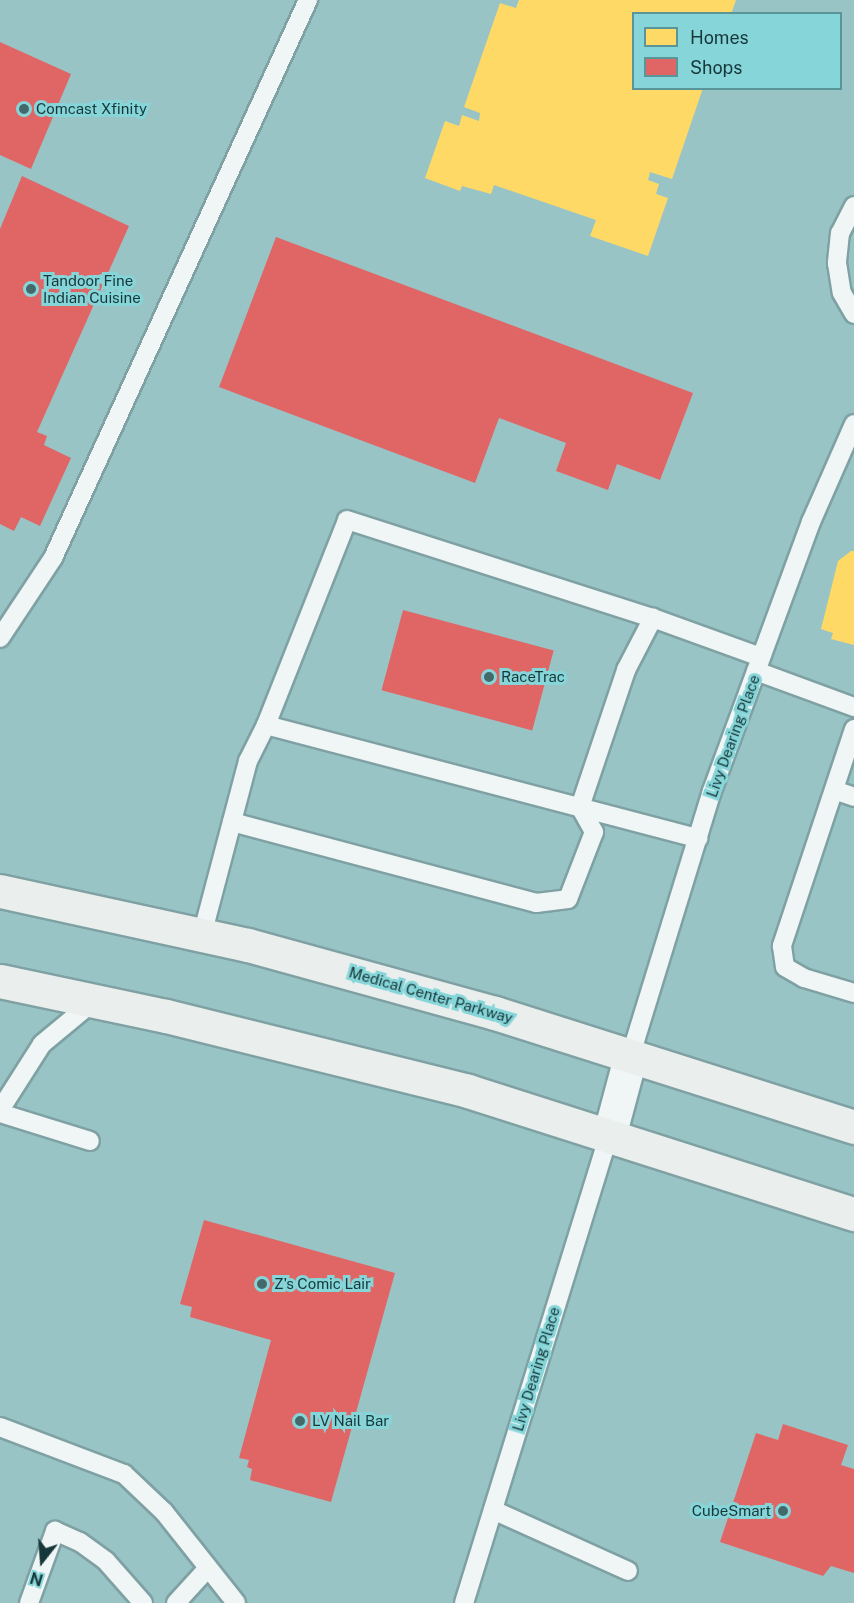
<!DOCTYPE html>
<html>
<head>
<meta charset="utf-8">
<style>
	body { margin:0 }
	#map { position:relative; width:854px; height:1603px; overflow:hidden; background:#99c4c6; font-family:"Public Sans",sans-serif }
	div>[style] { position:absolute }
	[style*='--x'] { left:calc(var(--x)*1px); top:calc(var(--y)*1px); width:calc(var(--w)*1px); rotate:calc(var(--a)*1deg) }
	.homes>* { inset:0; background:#ffd966 }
	.shops>* { inset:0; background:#e06666; transform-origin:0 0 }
	.roads { filter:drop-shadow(2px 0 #7fa1a3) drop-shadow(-2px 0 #7fa1a3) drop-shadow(0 2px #7fa1a3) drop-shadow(0 -2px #7fa1a3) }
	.lane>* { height:18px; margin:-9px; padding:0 9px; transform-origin:9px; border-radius:9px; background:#f0f6f6 }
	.street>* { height:33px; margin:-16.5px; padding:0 16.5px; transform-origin:16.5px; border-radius:16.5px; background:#f0f6f6 }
	.secondary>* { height:33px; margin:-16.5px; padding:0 16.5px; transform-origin:16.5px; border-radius:16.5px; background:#eaefed }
	.dots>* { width:16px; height:16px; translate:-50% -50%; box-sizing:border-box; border:3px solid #86d5d9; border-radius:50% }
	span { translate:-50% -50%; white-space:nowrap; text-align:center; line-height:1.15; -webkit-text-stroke:6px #86d5d9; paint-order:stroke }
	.poi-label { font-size:15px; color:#17383a }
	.left { translate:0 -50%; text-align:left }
	.right { translate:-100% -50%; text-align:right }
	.street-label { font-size:15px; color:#17383a }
	.legend { position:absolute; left:632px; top:12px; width:210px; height:78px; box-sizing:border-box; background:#86d5d9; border:2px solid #5a9699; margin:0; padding:8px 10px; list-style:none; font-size:18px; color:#17383a }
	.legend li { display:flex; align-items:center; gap:12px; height:30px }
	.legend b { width:30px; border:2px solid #5a9699 }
	.north { position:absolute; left:12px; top:1531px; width:60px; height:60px; -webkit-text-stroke:4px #86d5d9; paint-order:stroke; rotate:197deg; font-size:16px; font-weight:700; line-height:24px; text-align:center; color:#17383a }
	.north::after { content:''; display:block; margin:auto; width:21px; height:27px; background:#17383a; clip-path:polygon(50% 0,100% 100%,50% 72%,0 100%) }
</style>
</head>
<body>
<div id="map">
	<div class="homes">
		<i style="clip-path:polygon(519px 0,736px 0,731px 14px,634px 14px,634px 88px,703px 88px,672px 179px,650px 172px,648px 180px,659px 184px,656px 194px,668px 198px,648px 256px,590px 236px,596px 220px,494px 185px,491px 194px,462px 186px,460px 191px,425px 178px,445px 121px,459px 126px,462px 115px,479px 121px,480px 113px,464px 107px,500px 3px,516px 8px)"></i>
		<i style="clip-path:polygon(851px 551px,854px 551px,854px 645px,831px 639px,833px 633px,821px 629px,838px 561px)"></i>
	</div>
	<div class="shops">
		<i style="clip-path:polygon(0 42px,71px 74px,31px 169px,0 155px)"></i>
		<i style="clip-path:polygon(22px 176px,129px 226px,37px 432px,47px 436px,44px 445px,71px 458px,40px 526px,21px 517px,14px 531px,0 524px,0 229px)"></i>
		<i style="clip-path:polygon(276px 237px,693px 393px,660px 480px,617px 464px,608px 490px,556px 471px,566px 443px,499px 418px,475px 483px,219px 387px)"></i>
		<i style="left:403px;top:610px;width:156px;height:83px;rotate:15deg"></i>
		<i style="clip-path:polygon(204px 1220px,395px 1273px,331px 1502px,250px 1480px,252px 1469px,247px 1467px,249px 1460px,239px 1458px,271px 1340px,190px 1317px,192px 1307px,180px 1304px)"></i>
		<i style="clip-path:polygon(783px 1424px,848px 1445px,841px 1465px,854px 1469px,854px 1573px,831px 1566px,823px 1576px,720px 1542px,756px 1433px,778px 1440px)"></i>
	</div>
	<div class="roads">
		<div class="lane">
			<i style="--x:854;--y:206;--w:30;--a:117"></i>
			<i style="--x:840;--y:233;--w:30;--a:96"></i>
			<i style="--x:837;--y:263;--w:30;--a:81"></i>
			<i style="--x:842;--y:293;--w:24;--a:60"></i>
			<i style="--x:0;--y:638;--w:96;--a:-56.5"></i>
			<i style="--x:53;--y:558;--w:614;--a:-65.44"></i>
			<i style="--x:756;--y:671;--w:104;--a:20.2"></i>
			<i style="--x:266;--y:725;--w:220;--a:-68.4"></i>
			<i style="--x:347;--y:520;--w:321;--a:17.8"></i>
			<i style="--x:653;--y:618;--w:115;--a:19.9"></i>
			<i style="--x:854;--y:729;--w:229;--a:108.4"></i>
			<i style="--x:782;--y:946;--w:21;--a:82"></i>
			<i style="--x:785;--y:967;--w:22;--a:30"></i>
			<i style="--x:804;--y:978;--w:52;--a:16.7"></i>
			<i style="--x:834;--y:790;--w:21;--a:19"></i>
			<i style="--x:232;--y:822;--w:315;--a:14.9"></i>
			<i style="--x:536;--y:903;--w:32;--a:-7"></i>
			<i style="--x:568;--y:899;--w:72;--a:-68.8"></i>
			<i style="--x:594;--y:832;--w:29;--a:-119"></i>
			<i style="--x:580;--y:807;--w:145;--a:-71.4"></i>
			<i style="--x:626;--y:670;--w:59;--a:-62.6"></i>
			<i style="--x:202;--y:935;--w:180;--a:-75.2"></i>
			<i style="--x:248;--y:761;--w:40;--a:-63.4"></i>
			<i style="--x:266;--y:725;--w:447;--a:14.7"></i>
			<i style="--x:631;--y:1054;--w:275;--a:-72.9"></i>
			<i style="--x:712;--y:791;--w:287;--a:-69.8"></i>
			<i style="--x:811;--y:522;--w:107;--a:-66.3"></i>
			<i style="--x:0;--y:1110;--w:78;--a:-57.5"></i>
			<i style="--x:42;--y:1044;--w:67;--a:-39.6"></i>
			<i style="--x:0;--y:1113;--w:94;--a:17.3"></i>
			<i style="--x:0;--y:1427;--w:133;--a:20.8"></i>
			<i style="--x:124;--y:1474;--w:55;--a:43.5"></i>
			<i style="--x:164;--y:1512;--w:116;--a:51.6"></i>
			<i style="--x:493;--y:1510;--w:148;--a:24.3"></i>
			<i style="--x:29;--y:1603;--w:77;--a:-70.1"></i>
			<i style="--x:55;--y:1531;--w:27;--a:24"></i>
			<i style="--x:80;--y:1542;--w:32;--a:36"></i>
			<i style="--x:106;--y:1561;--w:56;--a:48.6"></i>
			<i style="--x:176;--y:1603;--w:47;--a:-47.6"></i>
			<i style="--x:464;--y:1603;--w:489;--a:-72.8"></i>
		</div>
		<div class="street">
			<i style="--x:609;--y:1136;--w:85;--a:-75"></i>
		</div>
		<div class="secondary">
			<i style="--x:0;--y:891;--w:254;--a:12.3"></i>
			<i style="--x:248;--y:945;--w:256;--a:15.4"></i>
			<i style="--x:495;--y:1013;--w:377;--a:17.6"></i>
			<i style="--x:0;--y:981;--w:170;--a:11.9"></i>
			<i style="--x:166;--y:1016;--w:311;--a:13.9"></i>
			<i style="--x:468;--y:1091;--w:405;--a:17.7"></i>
		</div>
	</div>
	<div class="dots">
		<i style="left:24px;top:109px;background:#44696b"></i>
		<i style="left:31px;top:289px;background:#44696b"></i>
		<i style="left:489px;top:677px;background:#44696b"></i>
		<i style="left:262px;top:1284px;background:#44696b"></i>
		<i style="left:300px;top:1421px;background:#44696b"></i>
		<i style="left:783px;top:1511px;background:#44696b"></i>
	</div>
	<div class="poi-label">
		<span class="left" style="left:36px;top:109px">Comcast Xfinity</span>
		<span class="left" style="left:43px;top:289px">Tandoor Fine<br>Indian Cuisine</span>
		<span class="left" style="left:501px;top:677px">RaceTrac</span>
		<span class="left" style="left:274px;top:1284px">Z's Comic Lair</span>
		<span class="left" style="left:312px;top:1421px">LV Nail Bar</span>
		<span class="right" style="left:771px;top:1511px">CubeSmart</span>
	</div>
	<div class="street-label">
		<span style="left:733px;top:736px;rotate:-70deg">Livy Dearing Place</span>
		<span style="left:431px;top:995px;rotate:16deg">Medical Center Parkway</span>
		<span style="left:536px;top:1369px;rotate:-73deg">Livy Dearing Place</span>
	</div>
	<ul class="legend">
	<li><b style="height:16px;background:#ffd966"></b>Homes</li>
	<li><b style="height:16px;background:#e06666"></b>Shops</li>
	</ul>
	<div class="north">N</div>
</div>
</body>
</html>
